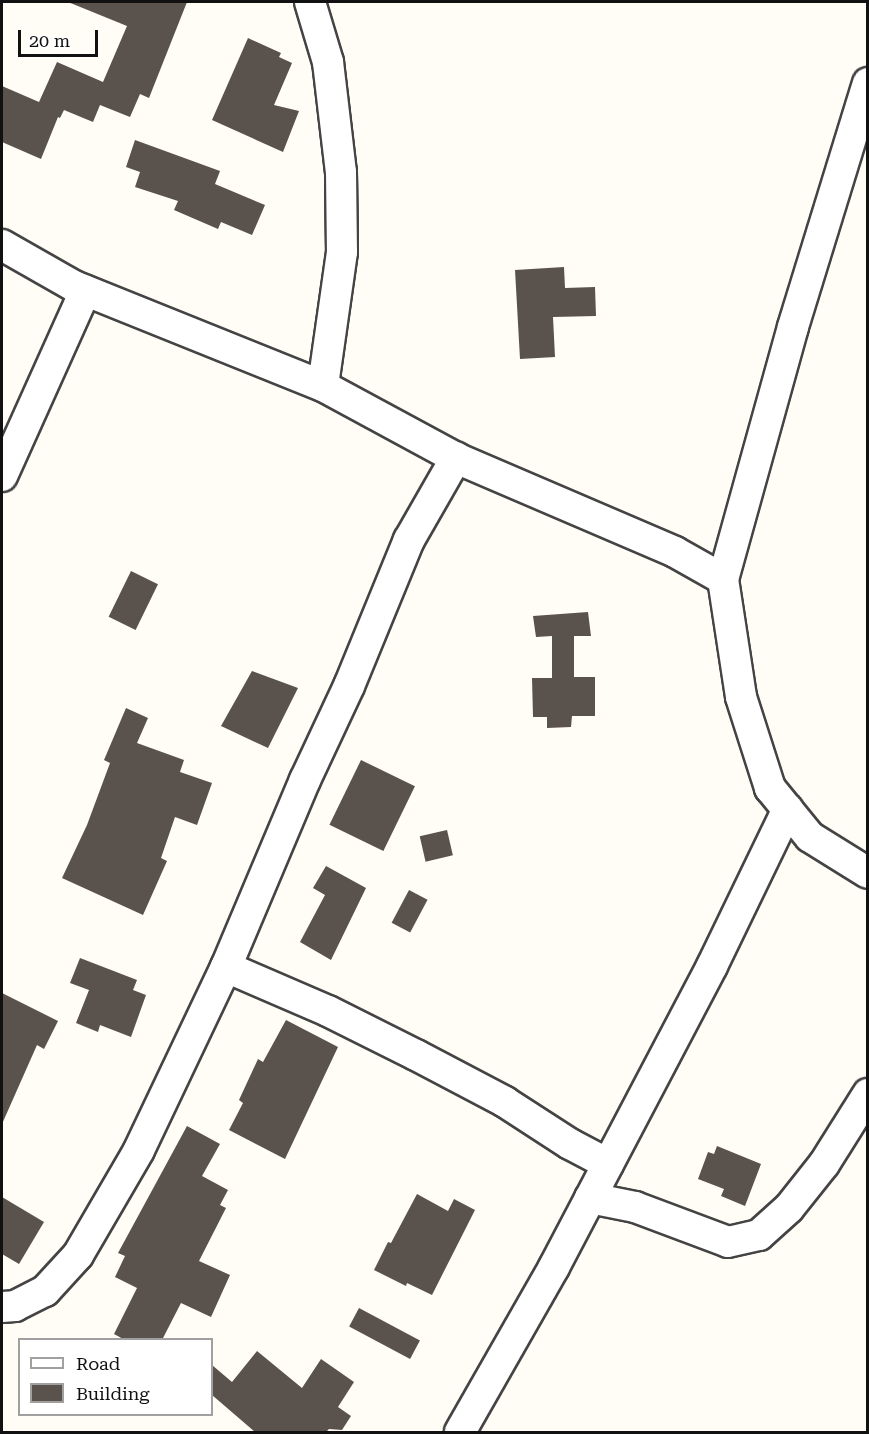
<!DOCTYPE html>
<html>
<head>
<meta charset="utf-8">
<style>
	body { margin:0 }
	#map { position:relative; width:869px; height:1434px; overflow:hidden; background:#fffdf5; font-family:"Roboto Serif",serif }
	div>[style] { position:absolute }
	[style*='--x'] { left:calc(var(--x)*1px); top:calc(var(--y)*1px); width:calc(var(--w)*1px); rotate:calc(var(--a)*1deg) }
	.building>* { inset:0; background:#5a524d; transform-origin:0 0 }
	.roads { filter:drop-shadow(2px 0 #444) drop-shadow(-2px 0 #444) drop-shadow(0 2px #444) drop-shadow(0 -2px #444) }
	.street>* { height:30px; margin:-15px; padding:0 15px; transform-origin:15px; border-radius:15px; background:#fff }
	span { translate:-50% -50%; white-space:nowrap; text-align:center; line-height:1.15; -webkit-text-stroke:6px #fff; paint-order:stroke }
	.frame { position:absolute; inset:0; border:3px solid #111; pointer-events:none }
	.legend { position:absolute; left:18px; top:1338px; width:195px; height:78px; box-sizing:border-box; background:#fff; border:2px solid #a0a0a0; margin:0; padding:8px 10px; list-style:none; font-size:18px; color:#111 }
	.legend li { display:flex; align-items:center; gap:12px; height:30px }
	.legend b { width:30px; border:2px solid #a0a0a0 }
	.scale { position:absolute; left:18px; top:30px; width:80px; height:27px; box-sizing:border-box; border:3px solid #111; border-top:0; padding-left:8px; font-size:18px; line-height:21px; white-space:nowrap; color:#111; -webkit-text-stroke:4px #fff; paint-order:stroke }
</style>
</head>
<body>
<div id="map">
	<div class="building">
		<i style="clip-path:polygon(68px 2px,187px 2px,149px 98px,140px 94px,130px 117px,100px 105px,93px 122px,64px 110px,60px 118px,58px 117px,41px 159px,2px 142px,2px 86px,39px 102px,57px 62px,103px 82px,127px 26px)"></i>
		<i style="clip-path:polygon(248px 38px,281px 53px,279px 57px,292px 63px,274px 105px,299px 111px,283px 152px,212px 120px)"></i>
		<i style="clip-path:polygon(135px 140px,220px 171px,215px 184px,265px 205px,252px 235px,221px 222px,218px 229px,174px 210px,178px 201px,135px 187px,140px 172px,126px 167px)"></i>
		<i style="clip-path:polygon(564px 267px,565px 288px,595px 287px,596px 316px,553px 317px,555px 357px,520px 359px,515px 270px)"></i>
		<i style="left:131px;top:571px;width:30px;height:51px;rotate:26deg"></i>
		<i style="clip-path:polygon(588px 612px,591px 636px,574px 636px,574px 677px,595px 677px,595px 716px,572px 716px,571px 727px,547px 728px,547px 717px,533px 717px,532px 678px,552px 678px,552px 636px,536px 637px,533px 616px)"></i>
		<i style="clip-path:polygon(252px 671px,298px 688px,268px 748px,221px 726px)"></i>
		<i style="clip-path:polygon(126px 708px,148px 718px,137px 743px,184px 760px,180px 772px,212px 783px,197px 825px,175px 817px,161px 858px,167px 861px,143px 915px,62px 878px,87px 825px,110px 763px,104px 760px)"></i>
		<i style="left:361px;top:760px;width:60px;height:72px;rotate:26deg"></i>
		<i style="left:447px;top:830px;width:26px;height:28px;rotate:77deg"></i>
		<i style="clip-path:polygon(326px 866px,366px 888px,331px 960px,300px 942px,325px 895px,313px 888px)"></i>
		<i style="left:409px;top:890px;width:21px;height:37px;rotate:28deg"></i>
		<i style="clip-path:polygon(80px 958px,137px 980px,133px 990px,146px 995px,131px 1037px,100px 1025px,98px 1032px,76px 1023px,89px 990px,70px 983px)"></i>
		<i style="clip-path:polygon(2px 993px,58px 1021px,44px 1049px,37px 1045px,2px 1124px)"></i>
		<i style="clip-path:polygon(286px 1020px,338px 1047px,285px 1159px,229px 1130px,243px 1103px,239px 1100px,258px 1059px,263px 1062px)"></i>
		<i style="clip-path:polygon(187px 1126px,220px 1144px,202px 1176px,228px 1190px,220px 1205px,226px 1208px,199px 1261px,230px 1275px,211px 1317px,181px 1303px,162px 1340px,125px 1340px,114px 1334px,137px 1288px,115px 1277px,125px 1256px,118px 1253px)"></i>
		<i style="clip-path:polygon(717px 1146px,761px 1164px,745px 1206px,721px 1196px,724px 1189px,698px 1179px,708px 1152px,714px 1154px)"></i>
		<i style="clip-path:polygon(417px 1194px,448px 1211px,454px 1199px,475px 1210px,432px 1295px,407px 1283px,406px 1286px,374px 1270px,388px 1242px,391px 1243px)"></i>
		<i style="clip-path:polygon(2px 1197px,44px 1222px,19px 1264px,2px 1254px)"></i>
		<i style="left:359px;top:1308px;width:69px;height:21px;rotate:28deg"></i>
		<i style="clip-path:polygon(257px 1351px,302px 1388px,321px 1359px,354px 1382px,338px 1407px,351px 1416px,342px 1430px,329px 1429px,326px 1432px,255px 1432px,212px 1395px,212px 1365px,232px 1382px)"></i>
	</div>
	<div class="roads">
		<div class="street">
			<i style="--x:310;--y:2;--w:63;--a:73.3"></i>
			<i style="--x:328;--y:62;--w:111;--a:83.3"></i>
			<i style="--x:341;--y:172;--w:80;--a:89.3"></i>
			<i style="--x:342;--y:252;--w:135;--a:98.1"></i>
			<i style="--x:868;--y:83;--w:255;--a:107.1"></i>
			<i style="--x:793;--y:327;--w:262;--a:105.5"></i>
			<i style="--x:723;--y:579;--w:119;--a:81.3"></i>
			<i style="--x:741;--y:697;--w:96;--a:72.3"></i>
			<i style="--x:770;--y:788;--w:63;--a:50.8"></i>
			<i style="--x:810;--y:837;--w:68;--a:31.8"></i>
			<i style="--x:2;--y:245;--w:83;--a:29.7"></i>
			<i style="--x:74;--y:286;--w:268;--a:21.9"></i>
			<i style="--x:323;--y:386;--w:151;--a:28.4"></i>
			<i style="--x:456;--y:458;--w:238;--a:23.2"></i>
			<i style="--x:675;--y:552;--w:55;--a:29.4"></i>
			<i style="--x:2;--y:476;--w:203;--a:-65.8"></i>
			<i style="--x:226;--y:967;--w:111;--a:23.3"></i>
			<i style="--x:328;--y:1011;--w:98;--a:26.6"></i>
			<i style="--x:416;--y:1055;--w:101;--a:27.8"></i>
			<i style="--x:505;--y:1102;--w:77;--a:32.9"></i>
			<i style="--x:570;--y:1144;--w:43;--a:27.8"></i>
			<i style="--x:590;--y:1198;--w:46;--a:11.3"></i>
			<i style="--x:635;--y:1207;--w:99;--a:20.6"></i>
			<i style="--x:728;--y:1242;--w:32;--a:-13"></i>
			<i style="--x:759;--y:1235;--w:40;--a:-42"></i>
			<i style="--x:789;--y:1208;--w:56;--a:-51.5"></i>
			<i style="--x:824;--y:1164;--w:83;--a:-57.8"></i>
			<i style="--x:2;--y:1307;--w:13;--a:-4"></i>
			<i style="--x:15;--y:1306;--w:34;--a:-27"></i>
			<i style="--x:45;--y:1291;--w:49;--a:-47.5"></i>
			<i style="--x:78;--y:1255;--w:121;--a:-59.8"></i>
			<i style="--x:139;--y:1150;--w:203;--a:-64.6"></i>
			<i style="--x:226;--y:967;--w:203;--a:-67.1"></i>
			<i style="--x:305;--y:780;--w:104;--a:-64.9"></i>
			<i style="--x:349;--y:686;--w:158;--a:-67.7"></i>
			<i style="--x:409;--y:540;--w:95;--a:-60.2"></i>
			<i style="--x:460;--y:1432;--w:190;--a:-60.3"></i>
			<i style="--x:554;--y:1267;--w:340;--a:-62.3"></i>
			<i style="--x:712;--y:966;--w:174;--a:-64.2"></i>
		</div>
	</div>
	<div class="frame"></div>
	<ul class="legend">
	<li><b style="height:8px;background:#fff"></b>Road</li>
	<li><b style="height:16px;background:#5a524d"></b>Building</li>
	</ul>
	<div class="scale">20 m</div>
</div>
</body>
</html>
